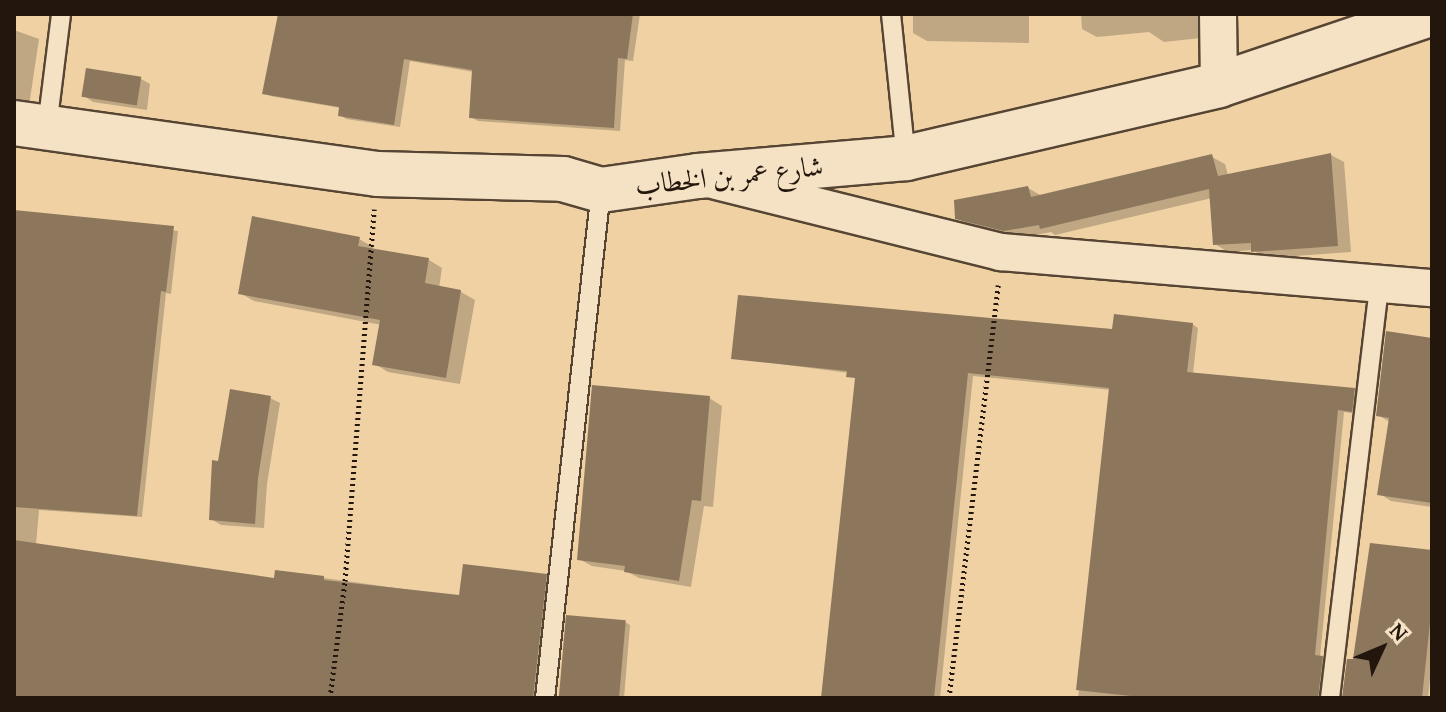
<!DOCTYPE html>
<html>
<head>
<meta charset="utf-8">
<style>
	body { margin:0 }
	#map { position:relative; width:1446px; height:712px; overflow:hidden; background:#efd1a4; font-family:"Gentium Book Plus",Amiri,serif }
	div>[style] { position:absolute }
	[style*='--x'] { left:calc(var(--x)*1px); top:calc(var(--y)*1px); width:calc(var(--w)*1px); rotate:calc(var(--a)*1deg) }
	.shadow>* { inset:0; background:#0003 }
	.building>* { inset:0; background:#8d775c; transform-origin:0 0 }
	.path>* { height:5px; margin-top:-2.5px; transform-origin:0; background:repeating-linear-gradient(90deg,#23160d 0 2px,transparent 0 6px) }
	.roads { filter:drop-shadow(2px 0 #564533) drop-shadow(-2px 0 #564533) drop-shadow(0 2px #564533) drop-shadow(0 -2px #564533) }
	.service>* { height:18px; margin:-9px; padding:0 9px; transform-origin:9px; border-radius:9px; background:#f5e1c4 }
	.minor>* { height:36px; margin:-18px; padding:0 18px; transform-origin:18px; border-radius:18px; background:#f5e1c4 }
	.secondary>* { height:44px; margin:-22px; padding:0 22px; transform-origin:22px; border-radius:22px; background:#f5e1c4 }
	span { translate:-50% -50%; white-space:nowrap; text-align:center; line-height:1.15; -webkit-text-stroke:7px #f5e1c4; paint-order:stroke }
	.street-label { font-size:28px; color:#23160d }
	.frame { position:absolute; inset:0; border:16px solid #23160d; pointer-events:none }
	.north { position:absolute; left:1342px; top:608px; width:80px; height:80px; -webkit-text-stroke:6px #f5e1c4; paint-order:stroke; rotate:46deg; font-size:22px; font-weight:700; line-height:32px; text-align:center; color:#23160d }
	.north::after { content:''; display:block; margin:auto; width:28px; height:36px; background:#23160d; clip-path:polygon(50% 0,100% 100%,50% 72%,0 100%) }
</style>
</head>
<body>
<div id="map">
	<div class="shadow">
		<i style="clip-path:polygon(280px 14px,640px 14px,633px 61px,625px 60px,620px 131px,478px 121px,471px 117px,474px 72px,410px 61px,400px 127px,346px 119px,340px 115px,341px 108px,270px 96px,264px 92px)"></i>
		<i style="clip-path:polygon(913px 14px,1029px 14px,1029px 43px,927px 41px,913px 33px)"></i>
		<i style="clip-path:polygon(1081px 14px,1208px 14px,1210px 37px,1164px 42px,1149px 32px,1097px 37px,1082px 29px)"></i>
		<i style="clip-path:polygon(14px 30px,39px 39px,29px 106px,14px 107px)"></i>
		<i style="clip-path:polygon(88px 70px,141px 79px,150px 84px,147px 110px,93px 102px,84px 96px)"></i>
		<i style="clip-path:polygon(1331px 155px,1344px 162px,1351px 252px,1266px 258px,1253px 250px,1228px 252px,1215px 244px,1212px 198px,1055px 235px,1051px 232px,1019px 238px,970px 226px,957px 218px,1028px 188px,1042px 196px,1212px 157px,1225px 164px,1228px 175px)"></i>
		<i style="clip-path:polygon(14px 211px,178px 231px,171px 294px,166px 293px,142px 517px,39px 510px,36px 545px,276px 581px,324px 578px,461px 597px,546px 576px,551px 579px,538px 698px,17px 698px)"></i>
		<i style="clip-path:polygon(359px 239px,373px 247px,372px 250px,429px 260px,442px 268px,439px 288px,461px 292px,475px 300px,460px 384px,388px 372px,375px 364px,382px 325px,254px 301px,240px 293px)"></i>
		<i style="clip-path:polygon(1192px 324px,1198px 328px,1193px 374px,1360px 394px,1358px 414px,1344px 412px,1320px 657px,1328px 661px,1324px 698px,1078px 698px,1111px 390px,973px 376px,940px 698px,823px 698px,857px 379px,849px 373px,733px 358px)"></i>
		<i style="clip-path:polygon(1432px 340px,1432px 507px,1391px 501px,1380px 494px,1390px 422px,1378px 415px)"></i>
		<i style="clip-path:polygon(270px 398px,280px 403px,267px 484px,264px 528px,221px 525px,211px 519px,220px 463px)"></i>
		<i style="clip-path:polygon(709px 398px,722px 406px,713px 507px,704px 506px,691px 587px,639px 578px,626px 571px,592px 566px,579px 559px)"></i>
		<i style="clip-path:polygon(1432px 552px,1432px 660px,1428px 698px,1343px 698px,1355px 662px)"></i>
		<i style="clip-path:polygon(625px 622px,630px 625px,624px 698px,559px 698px)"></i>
	</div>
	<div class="building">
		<i style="clip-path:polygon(278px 14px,633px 14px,627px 59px,618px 58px,614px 128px,469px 118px,472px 70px,404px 59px,394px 125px,338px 116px,339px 107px,262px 94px)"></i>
		<i style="left:86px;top:68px;width:56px;height:29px;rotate:9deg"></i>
		<i style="clip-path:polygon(1331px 153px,1338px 246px,1251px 252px,1251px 243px,1213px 245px,1209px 189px,1040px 229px,1039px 225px,1004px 231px,955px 219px,954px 200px,1028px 186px,1031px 197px,1212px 154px,1218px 176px)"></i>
		<i style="clip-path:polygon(14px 210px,174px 226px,166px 292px,161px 291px,137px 516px,14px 507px)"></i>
		<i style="clip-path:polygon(252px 216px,360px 237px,358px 246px,429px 258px,425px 283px,461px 290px,446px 378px,372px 365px,380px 320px,238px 294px)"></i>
		<i style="clip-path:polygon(738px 295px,1112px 329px,1114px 314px,1193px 323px,1187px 372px,1355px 388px,1352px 412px,1338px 410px,1315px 655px,1323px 656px,1318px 698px,1149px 698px,1076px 690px,1109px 388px,968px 373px,934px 698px,821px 698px,855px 378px,846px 377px,847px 371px,731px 359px)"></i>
		<i style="clip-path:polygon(1386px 331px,1432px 338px,1432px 503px,1377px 495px,1389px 418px,1376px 416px)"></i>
		<i style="clip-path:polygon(592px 385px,710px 396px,701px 501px,692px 500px,679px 581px,624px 572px,625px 566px,577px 560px)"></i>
		<i style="clip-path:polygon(230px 389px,271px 396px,258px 478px,255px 524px,209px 520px,212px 460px,218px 461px)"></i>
		<i style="clip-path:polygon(14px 540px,274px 578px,275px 570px,324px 576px,324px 580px,459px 595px,463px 564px,547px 574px,533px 698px,14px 698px)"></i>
		<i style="clip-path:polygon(1370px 543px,1432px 550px,1432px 604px,1422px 698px,1342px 698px,1347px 659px,1353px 659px)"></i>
		<i style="left:566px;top:615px;width:60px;height:83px;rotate:5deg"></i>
	</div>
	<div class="path">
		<i style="--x:330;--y:698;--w:118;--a:-82.7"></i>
		<i style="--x:345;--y:581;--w:373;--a:-85.5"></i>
		<i style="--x:949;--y:698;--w:416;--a:-83.2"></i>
	</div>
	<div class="roads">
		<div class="service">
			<i style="--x:891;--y:14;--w:145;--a:84.1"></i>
			<i style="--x:47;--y:127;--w:114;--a:-82.9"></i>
			<i style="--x:545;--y:698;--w:511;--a:-83.71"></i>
			<i style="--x:1330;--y:698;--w:415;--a:-83.2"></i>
		</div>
		<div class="minor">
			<i style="--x:1218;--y:14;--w:71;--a:89.2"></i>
			<i style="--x:716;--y:181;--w:294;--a:14"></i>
			<i style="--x:1001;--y:252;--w:433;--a:4.8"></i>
		</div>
		<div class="secondary">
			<i style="--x:14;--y:123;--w:367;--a:8"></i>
			<i style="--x:377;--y:174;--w:186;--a:1.5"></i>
			<i style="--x:563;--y:179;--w:40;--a:16"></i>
			<i style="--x:601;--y:190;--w:98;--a:-8.2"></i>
			<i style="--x:698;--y:176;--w:209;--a:-4.9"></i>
			<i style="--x:906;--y:158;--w:321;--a:-13.1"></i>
			<i style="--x:1219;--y:85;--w:223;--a:-18.6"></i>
		</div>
	</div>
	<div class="street-label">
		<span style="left:729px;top:175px;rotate:-6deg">شارع عمر بن الخطاب</span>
	</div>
	<div class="frame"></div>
	<div class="north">N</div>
</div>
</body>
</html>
